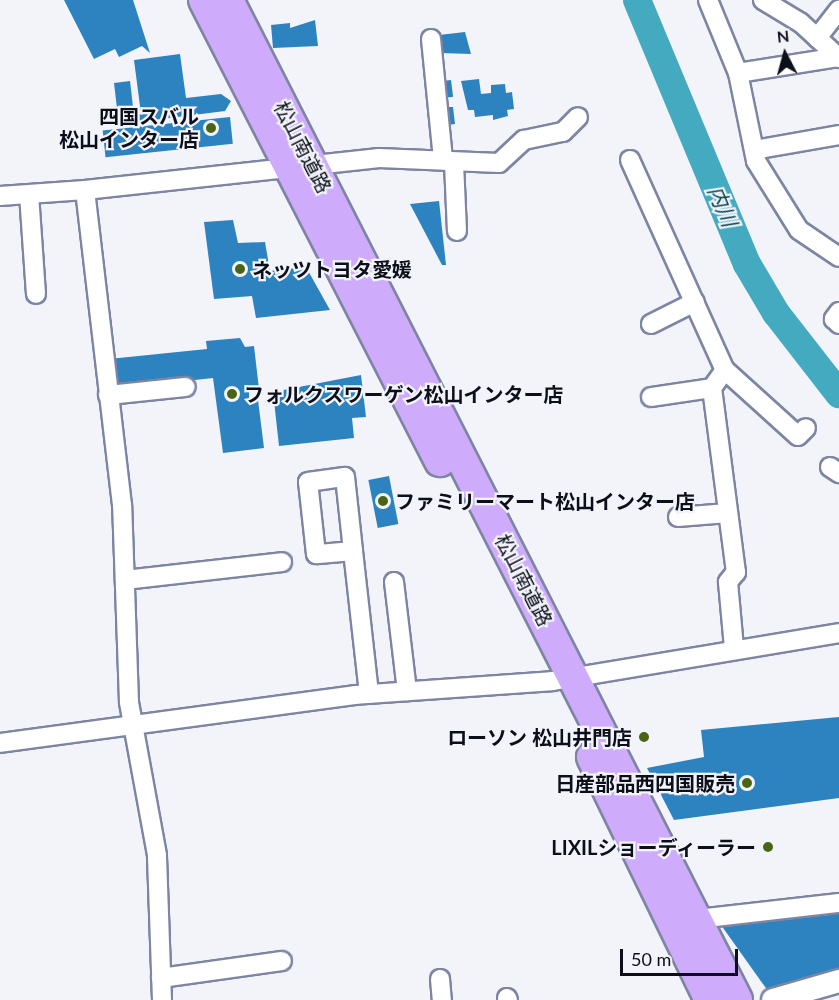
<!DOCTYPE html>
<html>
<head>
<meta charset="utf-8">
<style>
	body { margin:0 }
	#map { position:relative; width:839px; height:1000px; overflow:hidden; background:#f2f4fa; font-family:Lato,"Noto Sans JP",sans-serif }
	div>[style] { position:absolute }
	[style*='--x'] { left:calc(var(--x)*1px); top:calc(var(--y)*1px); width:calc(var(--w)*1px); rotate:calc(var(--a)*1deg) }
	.river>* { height:28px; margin:-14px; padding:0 14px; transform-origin:14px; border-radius:14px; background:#43aabf }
	.building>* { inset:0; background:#2d83bf; transform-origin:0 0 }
	.roads { filter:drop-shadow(2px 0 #7e85a2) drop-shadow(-2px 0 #7e85a2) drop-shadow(0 2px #7e85a2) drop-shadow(0 -2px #7e85a2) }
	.minor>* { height:18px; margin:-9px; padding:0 9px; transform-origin:9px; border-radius:9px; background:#fff }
	.tertiary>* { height:22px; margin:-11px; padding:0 11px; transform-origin:11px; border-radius:11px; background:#fff }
	.trunk>* { height:30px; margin:-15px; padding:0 15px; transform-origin:15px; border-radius:15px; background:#ceacfb }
	.dots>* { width:16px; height:16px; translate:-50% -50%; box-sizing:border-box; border:3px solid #f2f4fa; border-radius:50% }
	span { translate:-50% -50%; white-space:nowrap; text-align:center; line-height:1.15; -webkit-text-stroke:4.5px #f2f4fa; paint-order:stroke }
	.poi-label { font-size:20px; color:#0c0f19; font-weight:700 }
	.right { translate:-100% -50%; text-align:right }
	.left { translate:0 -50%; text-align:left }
	.street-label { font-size:20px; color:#0c0f19 }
	.water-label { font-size:21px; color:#003f4b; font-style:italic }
	.north { position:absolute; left:755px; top:24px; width:60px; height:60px; -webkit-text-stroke:4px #f2f4fa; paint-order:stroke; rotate:354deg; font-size:16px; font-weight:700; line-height:24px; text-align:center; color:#0c0f19 }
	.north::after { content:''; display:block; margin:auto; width:21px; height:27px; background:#0c0f19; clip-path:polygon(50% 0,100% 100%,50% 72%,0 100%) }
	.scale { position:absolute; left:620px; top:949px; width:118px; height:27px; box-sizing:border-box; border:3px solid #0c0f19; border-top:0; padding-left:8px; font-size:18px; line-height:21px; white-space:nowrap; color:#0c0f19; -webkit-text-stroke:4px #f2f4fa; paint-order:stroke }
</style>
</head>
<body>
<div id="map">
	<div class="river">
		<i style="--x:637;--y:0;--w:286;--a:67.4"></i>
		<i style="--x:747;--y:264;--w:57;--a:59.4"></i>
		<i style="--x:776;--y:313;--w:103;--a:52.1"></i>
	</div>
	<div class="building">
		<i style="clip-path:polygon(64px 0,133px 0,150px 53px,142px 46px,119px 57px,115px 49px,94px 59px)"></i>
		<i style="clip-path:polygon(315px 20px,318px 46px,273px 48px,271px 25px,290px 23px,290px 28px)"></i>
		<i style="clip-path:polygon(465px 32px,471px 54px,441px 53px,439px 35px)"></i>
		<i style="clip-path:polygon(180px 54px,186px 98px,221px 94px,231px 101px,225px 111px,106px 126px,105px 119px,118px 117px,114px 83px,130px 81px,134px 115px,141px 114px,134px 60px)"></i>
		<i style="clip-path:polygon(479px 79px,481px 94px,491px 93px,491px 85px,505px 84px,506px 93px,512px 92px,514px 109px,507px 110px,508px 116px,493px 120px,493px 115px,475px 117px,474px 110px,468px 110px,461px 81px)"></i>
		<i style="left:451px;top:80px;width:17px;height:8px;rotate:83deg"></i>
		<i style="clip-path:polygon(447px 107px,453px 107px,455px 124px,448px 125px)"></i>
		<i style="left:230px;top:117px;width:27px;height:128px;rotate:84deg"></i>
		<i style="clip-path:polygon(439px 201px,446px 265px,442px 265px,410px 204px)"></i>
		<i style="clip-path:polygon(233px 220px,238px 243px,265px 242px,270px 271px,306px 267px,330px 310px,256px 318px,252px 296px,214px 299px,204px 222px)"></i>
		<i style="clip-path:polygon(240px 338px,245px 347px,254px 346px,259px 389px,249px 390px,249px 398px,258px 400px,264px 448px,223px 453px,213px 378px,113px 389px,109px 359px,207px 349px,206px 341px)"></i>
		<i style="clip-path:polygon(361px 375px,366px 417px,352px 418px,354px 438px,279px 446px,273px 392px)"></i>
		<i style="left:389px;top:476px;width:49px;height:21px;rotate:79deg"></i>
		<i style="clip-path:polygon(839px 717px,839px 798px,674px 820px,647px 768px,704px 757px,701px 730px)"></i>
		<i style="clip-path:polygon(839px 911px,839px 971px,768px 991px,721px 925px)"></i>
	</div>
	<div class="roads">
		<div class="minor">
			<i style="--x:708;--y:0;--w:79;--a:67.7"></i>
			<i style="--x:738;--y:73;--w:90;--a:78.4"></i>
			<i style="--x:756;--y:161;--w:81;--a:58.1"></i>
			<i style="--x:799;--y:230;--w:48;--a:34"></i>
			<i style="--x:763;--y:0;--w:44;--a:31.2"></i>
			<i style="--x:801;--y:23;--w:52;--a:42.6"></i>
			<i style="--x:817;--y:38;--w:36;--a:-52"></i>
			<i style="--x:431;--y:39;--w:122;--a:84.3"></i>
			<i style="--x:738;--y:73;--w:101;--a:-9.1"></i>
			<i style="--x:754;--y:150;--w:86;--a:-10"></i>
			<i style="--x:630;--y:160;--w:230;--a:65.7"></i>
			<i style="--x:725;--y:370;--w:98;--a:42.1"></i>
			<i style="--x:798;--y:436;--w:11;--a:-45"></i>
			<i style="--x:454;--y:163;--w:68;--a:87.5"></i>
			<i style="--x:29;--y:194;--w:100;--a:86"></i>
			<i style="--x:0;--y:196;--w:85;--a:-4"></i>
			<i style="--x:839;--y:312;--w:9;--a:126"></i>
			<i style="--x:834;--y:319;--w:7;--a:45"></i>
			<i style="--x:651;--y:324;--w:49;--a:-26.6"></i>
			<i style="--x:725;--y:370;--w:22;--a:126"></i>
			<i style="--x:712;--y:388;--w:186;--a:82.6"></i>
			<i style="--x:736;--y:572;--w:13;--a:129"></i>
			<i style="--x:728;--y:582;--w:66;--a:84.8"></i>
			<i style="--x:108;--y:395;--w:78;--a:-5.9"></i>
			<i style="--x:651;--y:397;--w:62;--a:-8.4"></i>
			<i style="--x:830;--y:467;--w:11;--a:34"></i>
			<i style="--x:678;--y:517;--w:50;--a:-4.6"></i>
			<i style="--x:353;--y:551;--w:37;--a:175"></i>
			<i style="--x:316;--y:554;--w:72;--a:-96.3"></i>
			<i style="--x:308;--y:482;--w:37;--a:-8"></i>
			<i style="--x:345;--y:477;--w:74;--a:83.8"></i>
			<i style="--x:353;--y:551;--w:144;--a:83.6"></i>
			<i style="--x:125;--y:580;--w:158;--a:-6.5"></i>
			<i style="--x:394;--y:582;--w:110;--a:83.2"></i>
			<i style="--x:0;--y:743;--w:358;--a:-7.7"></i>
			<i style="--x:355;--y:695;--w:198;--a:-4"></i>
			<i style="--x:553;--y:681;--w:290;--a:-9.5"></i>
			<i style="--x:689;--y:920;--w:151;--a:-6.5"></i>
			<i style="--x:161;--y:978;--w:122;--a:-8"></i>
			<i style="--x:440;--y:979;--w:21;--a:85"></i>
			<i style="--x:507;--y:998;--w:2;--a:63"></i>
			<i style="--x:162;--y:1000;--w:145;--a:-92"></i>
			<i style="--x:157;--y:855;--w:156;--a:-100.4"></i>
			<i style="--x:129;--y:702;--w:197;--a:-92"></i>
			<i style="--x:122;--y:505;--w:317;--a:-96.7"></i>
			<i style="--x:85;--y:190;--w:296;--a:-6.2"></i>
			<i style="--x:379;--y:158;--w:120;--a:2.4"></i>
			<i style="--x:499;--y:163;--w:34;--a:-43"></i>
			<i style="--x:524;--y:140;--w:40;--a:-12"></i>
			<i style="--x:563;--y:132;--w:21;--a:-45"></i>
		</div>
		<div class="tertiary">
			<i style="--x:773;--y:1000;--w:69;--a:-16.1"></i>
		</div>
		<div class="trunk">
			<i style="--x:204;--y:0;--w:518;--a:62.89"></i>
			<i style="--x:228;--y:0;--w:1122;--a:63.02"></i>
			<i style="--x:592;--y:757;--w:270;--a:64.1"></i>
		</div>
	</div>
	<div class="dots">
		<i style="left:211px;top:128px;background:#4a6415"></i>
		<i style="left:240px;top:269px;background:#4a6415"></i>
		<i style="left:232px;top:394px;background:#4a6415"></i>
		<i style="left:383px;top:501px;background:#4a6415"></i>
		<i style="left:644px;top:737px;background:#4a6415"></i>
		<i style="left:747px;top:783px;background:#4a6415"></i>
		<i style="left:768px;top:847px;background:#4a6415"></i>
	</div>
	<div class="poi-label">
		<span class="right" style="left:199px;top:128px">四国スバル<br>松山インター店</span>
		<span class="left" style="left:252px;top:269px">ネッツトヨタ愛媛</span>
		<span class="left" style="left:244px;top:394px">フォルクスワーゲン松山インター店</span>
		<span class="left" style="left:395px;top:501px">ファミリーマート松山インター店</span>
		<span class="right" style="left:632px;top:737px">ローソン 松山井門店</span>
		<span class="right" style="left:735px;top:783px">日産部品西四国販売</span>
		<span class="right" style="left:756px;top:847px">LIXILショーディーラー</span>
	</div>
	<div class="street-label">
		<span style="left:303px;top:147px;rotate:63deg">松山南道路</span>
		<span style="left:524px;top:580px;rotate:63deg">松山南道路</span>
	</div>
	<div class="water-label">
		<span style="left:723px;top:206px;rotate:67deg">内川</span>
	</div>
	<div class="north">N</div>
	<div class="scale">50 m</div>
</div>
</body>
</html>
